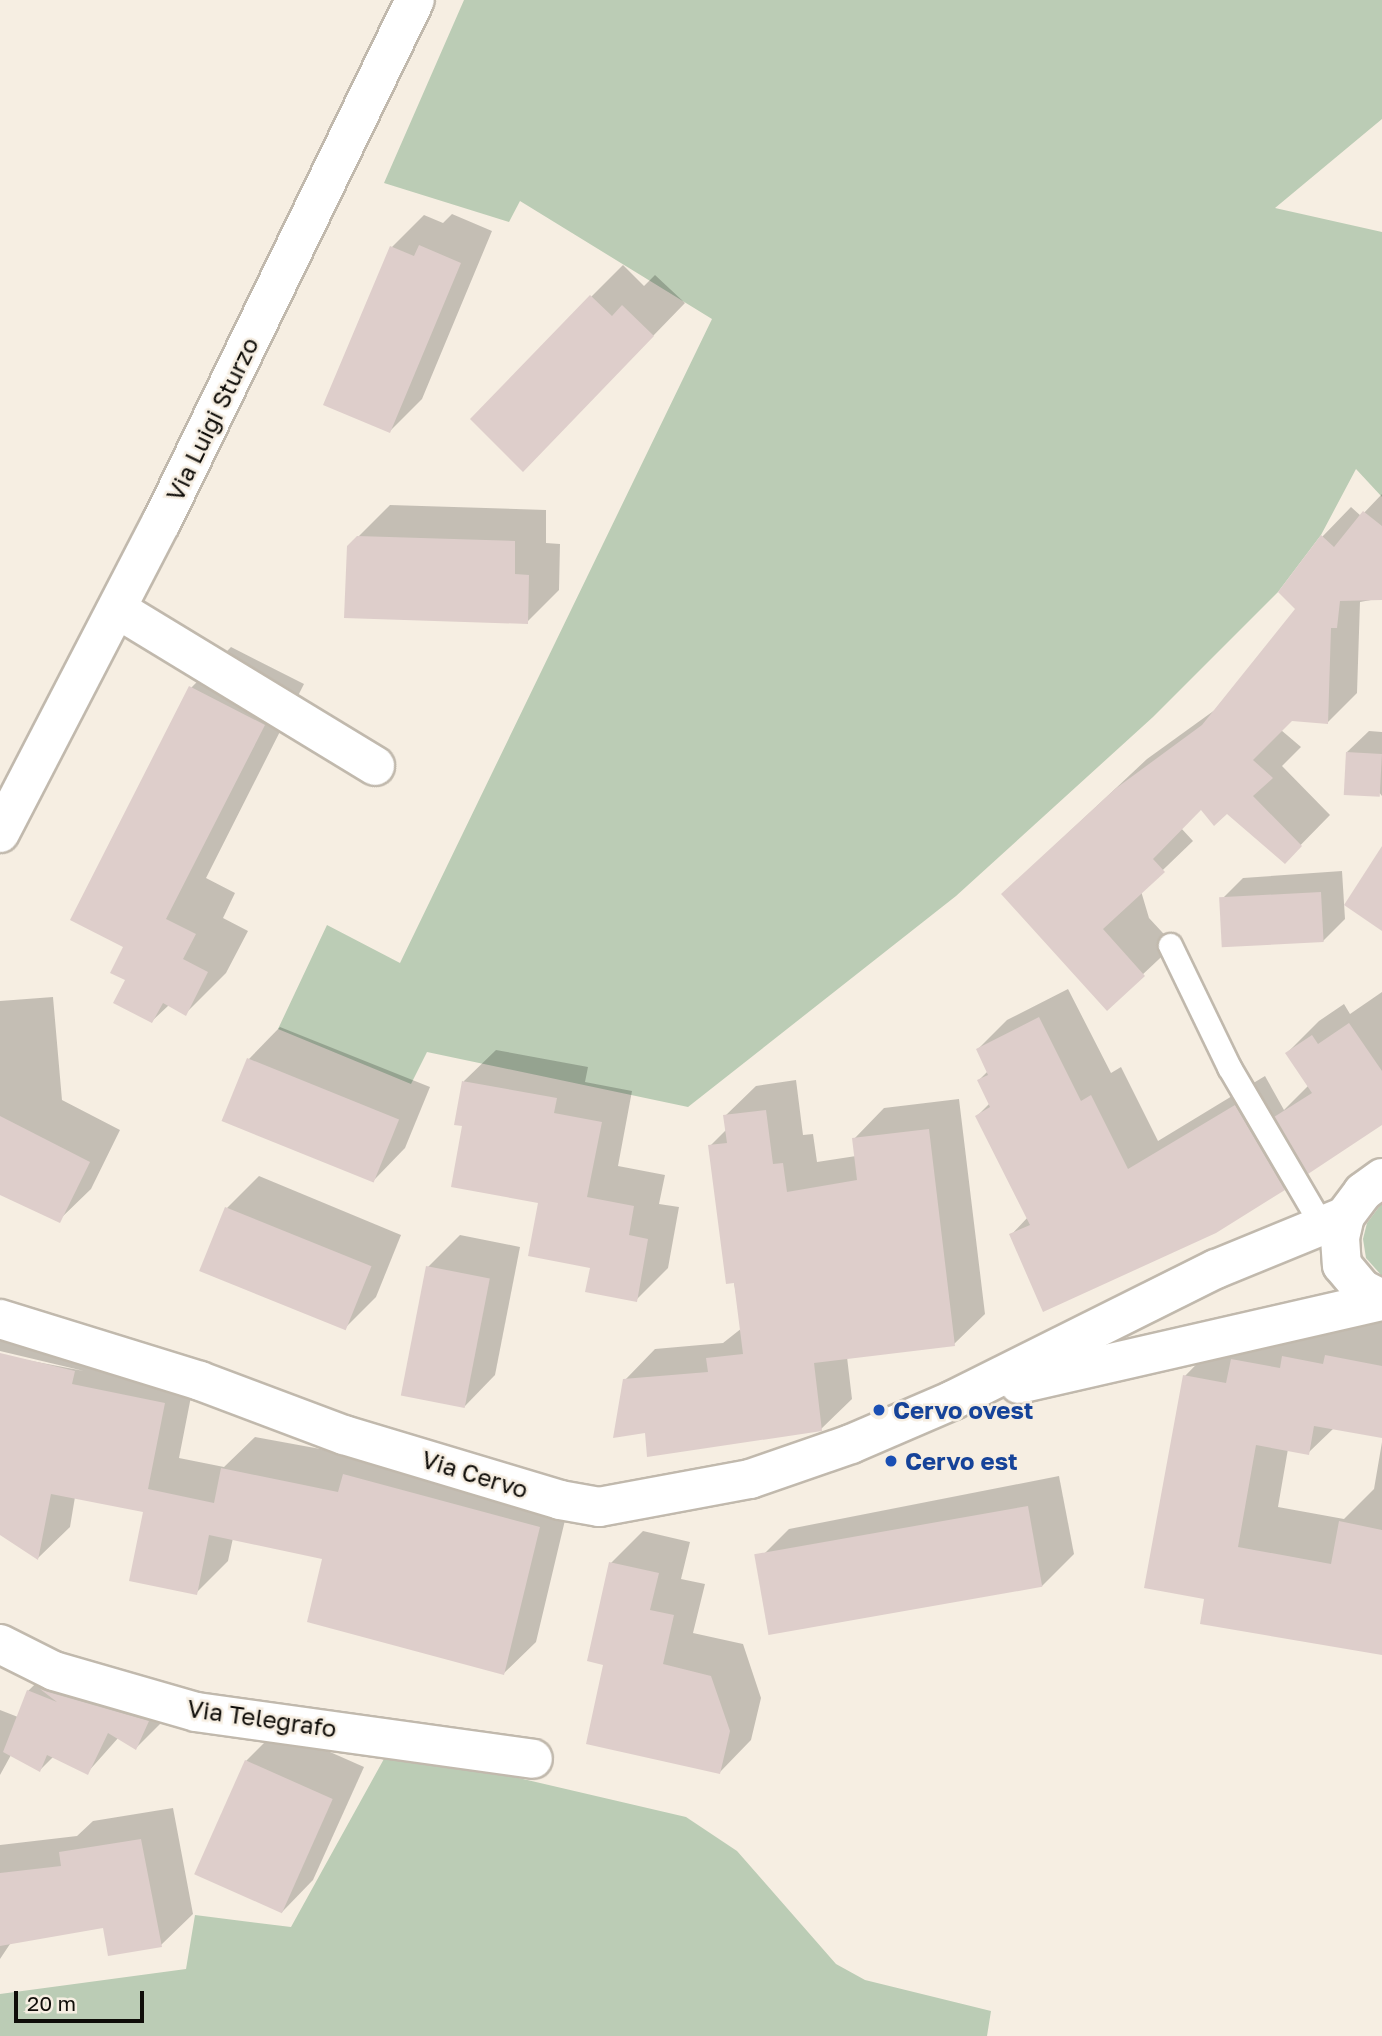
<!DOCTYPE html>
<html>
<head>
<meta charset="utf-8">
<style>
	body { margin:0 }
	#map { position:relative; width:1382px; height:2036px; overflow:hidden; background:#f6eee2; font-family:"Golos Text",sans-serif }
	div>[style] { position:absolute }
	[style*='--x'] { left:calc(var(--x)*1px); top:calc(var(--y)*1px); width:calc(var(--w)*1px); rotate:calc(var(--a)*1deg) }
	.green>* { inset:0; background:#bbccb5 }
	.shadow>* { inset:0; background:#0003 }
	.building>* { inset:0; background:#dececb; transform-origin:0 0 }
	.roads { filter:drop-shadow(2px 0 #c1b9ad) drop-shadow(-2px 0 #c1b9ad) drop-shadow(0 2px #c1b9ad) drop-shadow(0 -2px #c1b9ad) }
	.lane>* { height:23px; margin:-11.5px; padding:0 11.5px; transform-origin:11.5px; border-radius:11.5px; background:#fff }
	.street>* { height:38px; margin:-19px; padding:0 19px; transform-origin:19px; border-radius:19px; background:#fff }
	.dots>* { width:19px; height:19px; translate:-50% -50%; box-sizing:border-box; border:4px solid #f6eee2; border-radius:50% }
	span { translate:-50% -50%; white-space:nowrap; text-align:center; line-height:1.15; -webkit-text-stroke:5px #f6eee2; paint-order:stroke }
	.street-label { font-size:24px; color:#0f0d09 }
	.transit-label { font-size:24px; color:#164399; font-weight:700 }
	.left { translate:0 -50%; text-align:left }
	.scale { position:absolute; left:14px; top:1991px; width:130px; height:32px; box-sizing:border-box; border:4px solid #0f0d09; border-top:0; padding-left:9px; font-size:21px; line-height:24px; white-space:nowrap; color:#0f0d09; -webkit-text-stroke:5px #f6eee2; paint-order:stroke }
</style>
</head>
<body>
<div id="map">
	<div class="green">
		<i style="clip-path:polygon(464px 0,1382px 0,1382px 119px,1275px 208px,1382px 232px,1382px 497px,1356px 469px,1321px 535px,1278px 592px,1153px 717px,956px 896px,688px 1107px,427px 1052px,411px 1084px,278px 1029px,327px 925px,400px 963px,712px 319px,520px 201px,509px 222px,384px 183px)"></i>
		<i style="clip-path:polygon(1382px 1203px,1382px 1276px,1366px 1258px,1363px 1239px,1367px 1223px)"></i>
		<i style="clip-path:polygon(390px 1748px,686px 1817px,737px 1851px,836px 1964px,865px 1980px,991px 2011px,987px 2036px,0 2036px,0 1994px,186px 1969px,195px 1915px,291px 1927px)"></i>
	</div>
	<div class="shadow">
		<i style="clip-path:polygon(452px 214px,492px 231px,422px 399px,390px 431px,325px 404px,392px 247px,424px 215px,443px 223px)"></i>
		<i style="clip-path:polygon(623px 265px,644px 286px,655px 275px,685px 303px,555px 437px,591px 297px)"></i>
		<i style="clip-path:polygon(1382px 494px,1382px 598px,1360px 602px,1357px 693px,1327px 723px,1292px 719px,1281px 730px,1301px 747px,1282px 766px,1330px 815px,1285px 861px,1227px 812px,1202px 807px,1181px 828px,1193px 841px,1141px 891px,1149px 918px,1174px 945px,1107px 1008px,1003px 894px,1147px 759px,1219px 707px,1298px 609px,1322px 537px,1351px 507px,1361px 516px)"></i>
		<i style="clip-path:polygon(390px 505px,546px 510px,546px 543px,560px 544px,559px 590px,527px 622px,348px 547px)"></i>
		<i style="clip-path:polygon(231px 647px,304px 684px,206px 878px,235px 893px,223px 918px,248px 931px,226px 973px,186px 1013px,169px 1005px,152px 1021px,127px 980px,125px 946px,191px 688px)"></i>
		<i style="clip-path:polygon(1369px 731px,1382px 732px,1382px 796px,1347px 752px)"></i>
		<i style="clip-path:polygon(1342px 871px,1345px 919px,1323px 941px,1221px 900px,1243px 878px)"></i>
		<i style="clip-path:polygon(1068px 989px,1111px 1073px,1121px 1067px,1158px 1141px,1265px 1076px,1284px 1110px,1309px 1085px,1287px 1053px,1319px 1021px,1344px 1004px,1350px 1014px,1382px 992px,1382px 1123px,1306px 1166px,1284px 1188px,1011px 1235px,1028px 1217px,977px 1116px,990px 1103px,979px 1080px,988px 1071px,978px 1049px,1007px 1020px)"></i>
		<i style="clip-path:polygon(53px 997px,62px 1100px,120px 1130px,91px 1189px,59px 1220px,0 1193px,0 1001px)"></i>
		<i style="clip-path:polygon(280px 1027px,430px 1087px,405px 1148px,374px 1180px,224px 1120px,249px 1059px)"></i>
		<i style="clip-path:polygon(496px 1050px,588px 1067px,585px 1082px,632px 1091px,618px 1166px,665px 1175px,659px 1204px,679px 1207px,668px 1268px,636px 1300px,592px 1266px,540px 1202px,464px 1125px,464px 1081px)"></i>
		<i style="clip-path:polygon(796px 1080px,803px 1135px,813px 1134px,817px 1162px,856px 1156px,854px 1139px,884px 1108px,959px 1099px,985px 1314px,954px 1344px,847px 1357px,852px 1399px,821px 1429px,647px 1431px,625px 1380px,655px 1349px,723px 1343px,742px 1328px,710px 1146px,727px 1129px,725px 1116px,756px 1086px)"></i>
		<i style="clip-path:polygon(259px 1176px,401px 1235px,376px 1297px,344px 1329px,227px 1208px)"></i>
		<i style="clip-path:polygon(460px 1235px,520px 1247px,495px 1375px,464px 1407px,428px 1267px)"></i>
		<i style="clip-path:polygon(0 1315px,196px 1371px,179px 1458px,224px 1467px,255px 1437px,571px 1495px,536px 1642px,504px 1673px,324px 1557px,233px 1538px,228px 1561px,196px 1593px,145px 1511px,75px 1497px,70px 1527px,38px 1558px,0 1526px,0 1355px,84px 1371px,0 1351px)"></i>
		<i style="clip-path:polygon(1382px 1318px,1382px 1436px,1334px 1428px,1308px 1453px,1288px 1449px,1278px 1507px,1344px 1519px,1374px 1489px,1382px 1442px,1382px 1654px,1206px 1598px,1185px 1376px,1225px 1335px)"></i>
		<i style="clip-path:polygon(1059px 1476px,1074px 1554px,1042px 1586px,757px 1561px,789px 1529px)"></i>
		<i style="clip-path:polygon(643px 1531px,690px 1542px,681px 1579px,705px 1584px,693px 1633px,743px 1644px,761px 1698px,751px 1740px,720px 1772px,605px 1664px,611px 1563px)"></i>
		<i style="clip-path:polygon(56px 1664px,163px 1721px,136px 1748px,119px 1737px,87px 1773px,54px 1756px,40px 1770px,11px 1755px,0 1775px,0 1710px,18px 1717px,28px 1691px)"></i>
		<i style="clip-path:polygon(278px 1729px,364px 1767px,313px 1880px,282px 1912px,196px 1873px,246px 1761px)"></i>
		<i style="clip-path:polygon(173px 1808px,193px 1914px,161px 1945px,105px 1926px,12px 1941px,0 1959px,0 1845px,77px 1836px,93px 1821px)"></i>
	</div>
	<div class="building">
		<i style="clip-path:polygon(419px 245px,461px 263px,390px 433px,323px 405px,390px 246px,414px 256px)"></i>
		<i style="clip-path:polygon(590px 295px,612px 316px,622px 305px,654px 336px,523px 472px,470px 419px)"></i>
		<i style="clip-path:polygon(1363px 511px,1382px 526px,1382px 600px,1340px 601px,1337px 628px,1331px 628px,1328px 724px,1292px 721px,1253px 760px,1273px 778px,1253px 796px,1302px 846px,1285px 864px,1227px 814px,1214px 826px,1201px 810px,1153px 859px,1165px 872px,1103px 929px,1145px 976px,1107px 1011px,1001px 894px,1115px 789px,1202px 725px,1295px 609px,1278px 592px,1321px 535px,1334px 547px)"></i>
		<i style="clip-path:polygon(357px 536px,515px 541px,515px 574px,529px 575px,528px 624px,344px 618px,347px 546px)"></i>
		<i style="clip-path:polygon(189px 686px,265px 725px,166px 919px,196px 934px,183px 959px,208px 972px,186px 1016px,163px 1003px,152px 1023px,113px 1003px,125px 980px,110px 973px,123px 947px,70px 920px)"></i>
		<i style="left:1346px;top:752px;width:36px;height:43px;rotate:3deg"></i>
		<i style="clip-path:polygon(1382px 846px,1382px 931px,1344px 905px)"></i>
		<i style="left:1321px;top:892px;width:50px;height:102px;rotate:87deg"></i>
		<i style="clip-path:polygon(1039px 1017px,1081px 1101px,1091px 1095px,1128px 1169px,1235px 1105px,1285px 1190px,1216px 1233px,1043px 1312px,1009px 1234px,1030px 1225px,975px 1116px,990px 1107px,977px 1080px,988px 1075px,976px 1049px)"></i>
		<i style="clip-path:polygon(1349px 1023px,1382px 1071px,1382px 1125px,1308px 1174px,1274px 1117px,1312px 1093px,1285px 1053px,1312px 1035px,1318px 1044px)"></i>
		<i style="left:247px;top:1058px;width:164px;height:68px;rotate:22deg"></i>
		<i style="clip-path:polygon(462px 1081px,557px 1098px,554px 1113px,602px 1122px,587px 1197px,634px 1206px,629px 1235px,648px 1239px,637px 1302px,585px 1292px,590px 1268px,528px 1256px,538px 1203px,451px 1187px,462px 1126px,454px 1125px)"></i>
		<i style="clip-path:polygon(766px 1110px,773px 1164px,783px 1163px,787px 1192px,857px 1180px,852px 1138px,929px 1129px,955px 1346px,814px 1363px,822px 1431px,647px 1457px,645px 1433px,613px 1438px,623px 1379px,708px 1372px,706px 1358px,743px 1354px,734px 1283px,726px 1284px,708px 1145px,727px 1143px,723px 1115px)"></i>
		<i style="clip-path:polygon(0 1116px,90px 1162px,60px 1223px,0 1195px)"></i>
		<i style="left:225px;top:1207px;width:158px;height:69px;rotate:22deg"></i>
		<i style="left:426px;top:1266px;width:65px;height:132px;rotate:11deg"></i>
		<i style="clip-path:polygon(0 1353px,75px 1371px,72px 1384px,165px 1403px,148px 1489px,214px 1503px,221px 1468px,338px 1492px,343px 1474px,540px 1527px,504px 1675px,307px 1622px,322px 1559px,209px 1535px,197px 1595px,129px 1581px,143px 1512px,51px 1494px,38px 1560px,0 1535px)"></i>
		<i style="clip-path:polygon(1325px 1355px,1382px 1366px,1382px 1438px,1314px 1426px,1309px 1455px,1256px 1445px,1238px 1547px,1331px 1564px,1339px 1521px,1382px 1530px,1382px 1655px,1200px 1624px,1204px 1599px,1144px 1588px,1183px 1375px,1226px 1383px,1231px 1359px,1280px 1368px,1282px 1356px,1323px 1364px)"></i>
		<i style="left:1028px;top:1506px;width:82px;height:278px;rotate:80deg"></i>
		<i style="clip-path:polygon(609px 1562px,659px 1573px,650px 1610px,674px 1615px,663px 1664px,711px 1676px,730px 1731px,720px 1774px,586px 1744px,603px 1665px,587px 1661px)"></i>
		<i style="clip-path:polygon(40px 1689px,48px 1692px,149px 1721px,136px 1750px,108px 1733px,88px 1775px,47px 1755px,40px 1772px,3px 1752px,27px 1690px,57px 1702px)"></i>
		<i style="left:245px;top:1760px;width:96px;height:125px;rotate:24deg"></i>
		<i style="clip-path:polygon(141px 1839px,162px 1947px,108px 1956px,103px 1928px,0 1946px,0 1873px,61px 1866px,59px 1852px)"></i>
	</div>
	<div class="roads">
		<div class="lane">
			<i style="--x:1170;--y:945;--w:136;--a:64.2"></i>
			<i style="--x:1229;--y:1067;--w:194;--a:59.6"></i>
		</div>
		<div class="street">
			<i style="--x:117;--y:609;--w:302;--a:31.3"></i>
			<i style="--x:0;--y:833;--w:349;--a:-62.6"></i>
			<i style="--x:161;--y:523;--w:581;--a:-64.1"></i>
			<i style="--x:1382;--y:1178;--w:24;--a:144"></i>
			<i style="--x:1363;--y:1192;--w:30;--a:127"></i>
			<i style="--x:1345;--y:1216;--w:23;--a:103"></i>
			<i style="--x:1340;--y:1238;--w:27;--a:86"></i>
			<i style="--x:1342;--y:1265;--w:31;--a:50"></i>
			<i style="--x:1362;--y:1289;--w:22;--a:27"></i>
			<i style="--x:0;--y:1319;--w:209;--a:17.2"></i>
			<i style="--x:200;--y:1381;--w:154;--a:20.6"></i>
			<i style="--x:344;--y:1435;--w:226;--a:16.7"></i>
			<i style="--x:560;--y:1500;--w:40;--a:10"></i>
			<i style="--x:599;--y:1507;--w:154;--a:-10.5"></i>
			<i style="--x:750;--y:1479;--w:107;--a:-19.1"></i>
			<i style="--x:851;--y:1444;--w:111;--a:-23.3"></i>
			<i style="--x:953;--y:1400;--w:294;--a:-26.5"></i>
			<i style="--x:1216;--y:1269;--w:139;--a:-22.3"></i>
			<i style="--x:1019;--y:1384;--w:372;--a:-12.9"></i>
			<i style="--x:0;--y:1644;--w:60;--a:26.6"></i>
			<i style="--x:54;--y:1671;--w:148;--a:16.1"></i>
			<i style="--x:196;--y:1712;--w:340;--a:7.9"></i>
		</div>
	</div>
	<div class="dots">
		<i style="left:879px;top:1410px;background:#1a4fb4"></i>
		<i style="left:891px;top:1461px;background:#1a4fb4"></i>
	</div>
	<div class="street-label">
		<span style="left:212px;top:419px;rotate:-64deg">Via Luigi Sturzo</span>
		<span style="left:475px;top:1474px;rotate:17deg">Via Cervo</span>
		<span style="left:262px;top:1718px;rotate:8deg">Via Telegrafo</span>
	</div>
	<div class="transit-label">
		<span class="left" style="left:893px;top:1410px">Cervo ovest</span>
		<span class="left" style="left:905px;top:1461px">Cervo est</span>
	</div>
	<div class="scale">20 m</div>
</div>
</body>
</html>
